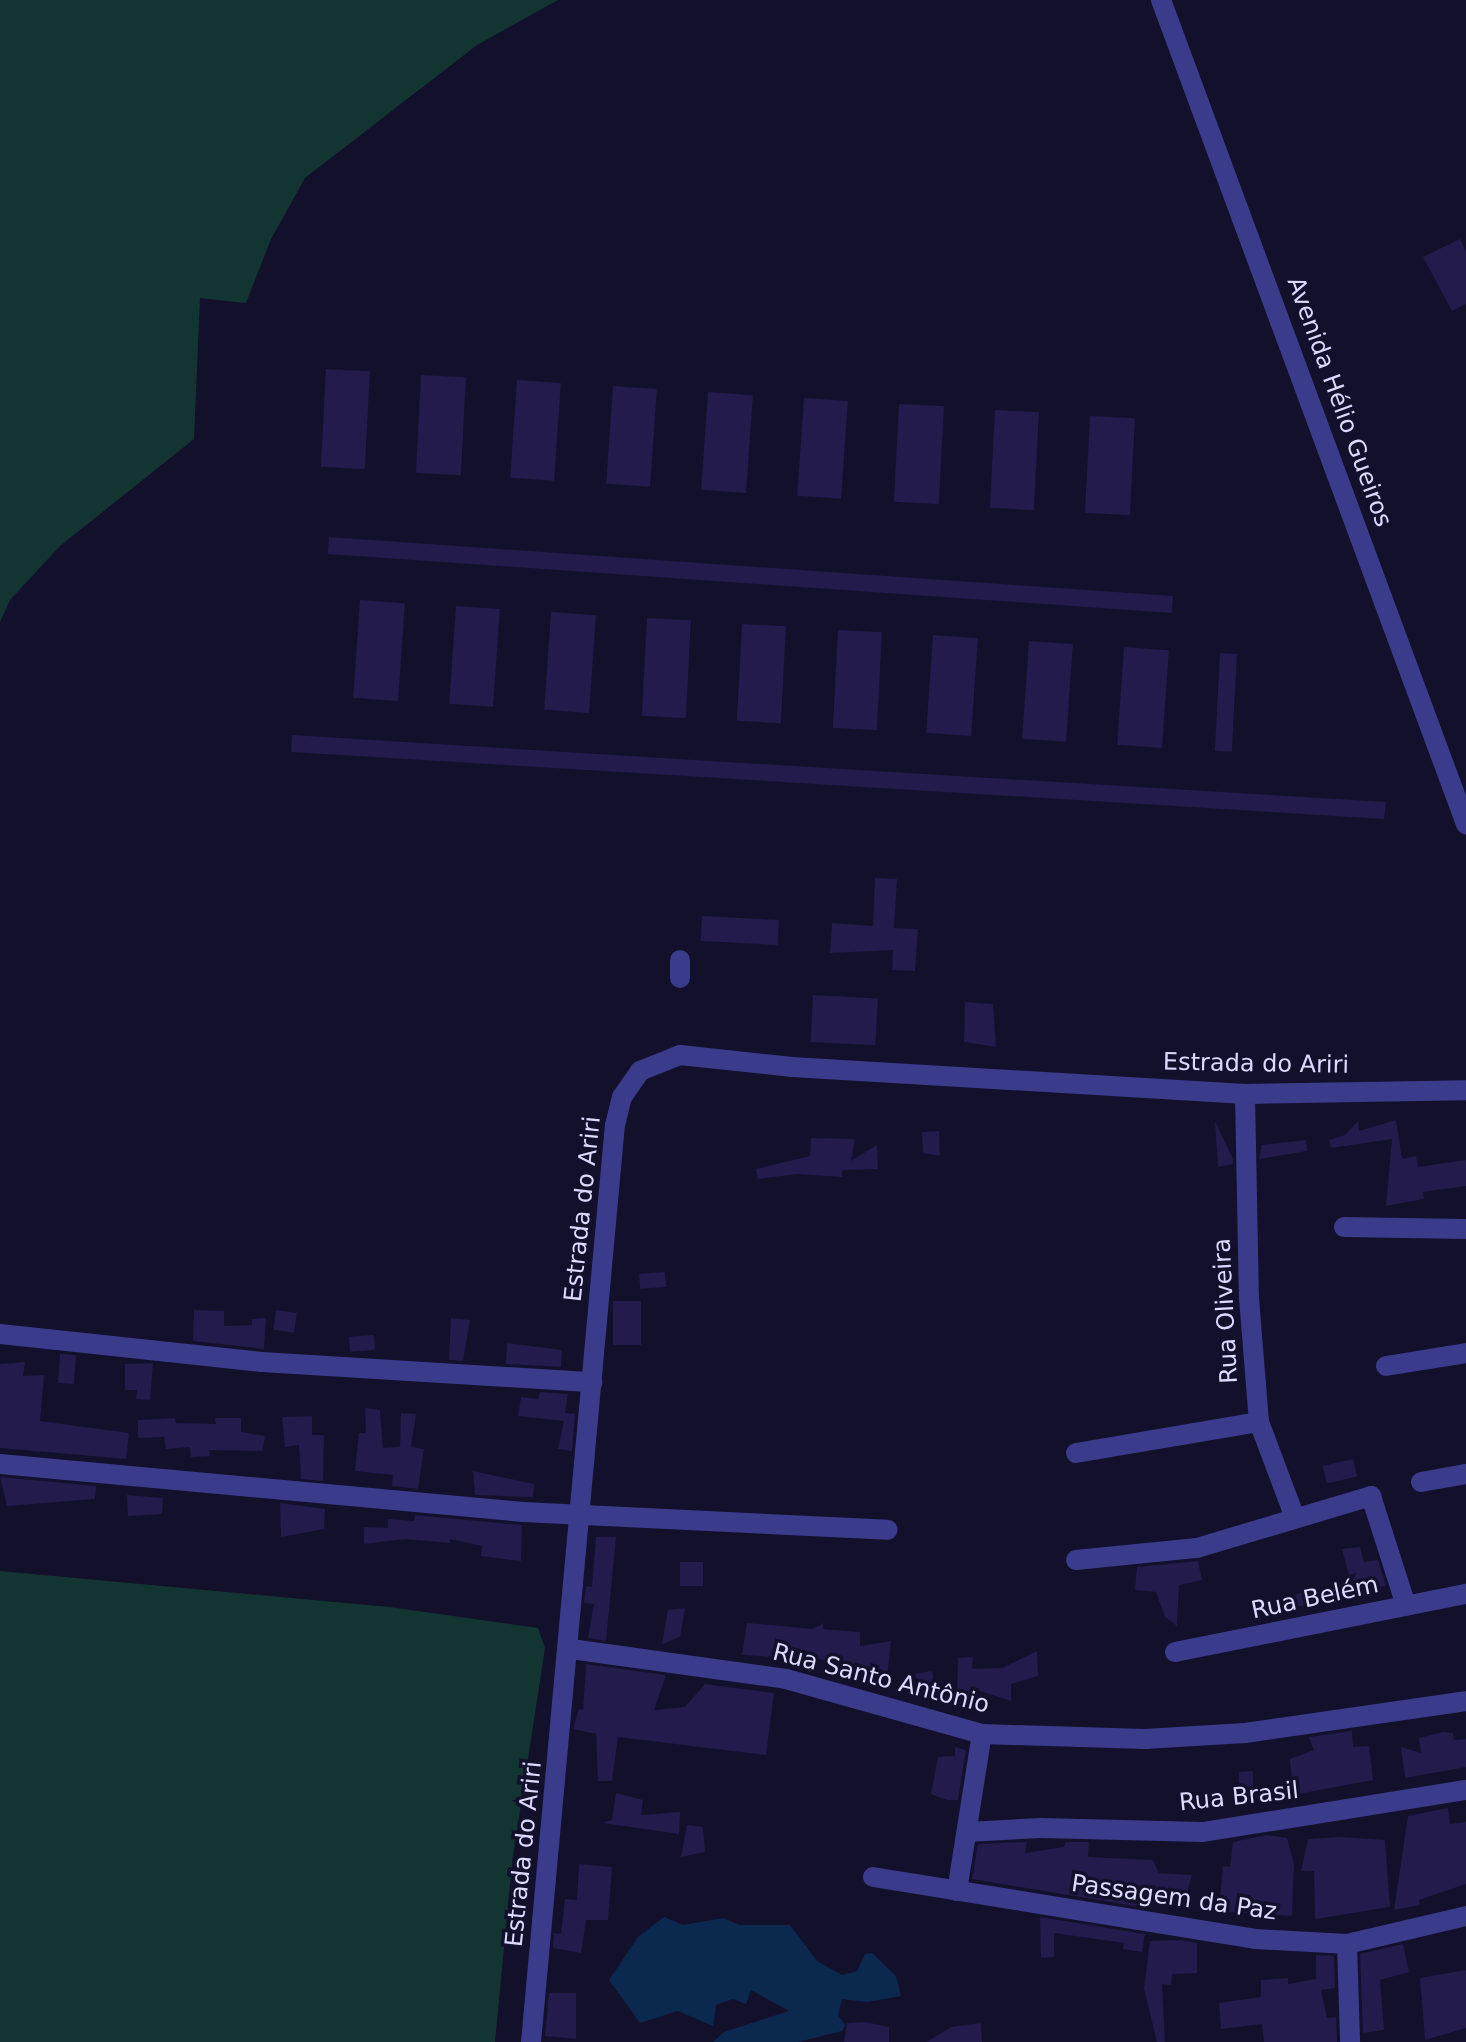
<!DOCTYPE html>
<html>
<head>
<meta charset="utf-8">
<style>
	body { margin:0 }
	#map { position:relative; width:1466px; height:2042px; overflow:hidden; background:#13102b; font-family:"DejaVu Sans",sans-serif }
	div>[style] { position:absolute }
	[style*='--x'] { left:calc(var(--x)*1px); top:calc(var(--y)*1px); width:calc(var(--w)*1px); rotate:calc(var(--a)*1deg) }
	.green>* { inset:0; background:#133532 }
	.water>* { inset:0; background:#0b284f }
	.building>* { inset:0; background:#221b4c; transform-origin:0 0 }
	.minor>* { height:20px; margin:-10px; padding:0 10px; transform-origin:10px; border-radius:10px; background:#3a3b8b }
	span { translate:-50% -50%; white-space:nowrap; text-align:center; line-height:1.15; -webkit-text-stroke:7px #13102b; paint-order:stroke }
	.street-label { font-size:24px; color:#dcdaff }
</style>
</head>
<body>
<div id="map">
	<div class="green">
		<i style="clip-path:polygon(0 0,558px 0,477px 45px,305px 178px,271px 239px,246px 303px,200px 298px,194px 439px,60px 546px,10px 600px,0 622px)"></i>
		<i style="clip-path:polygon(0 1571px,389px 1607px,538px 1628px,545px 1648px,512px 1863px,495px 2042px,0 2042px)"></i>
	</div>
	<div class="water">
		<i style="clip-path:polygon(664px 1917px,683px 1925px,723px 1918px,740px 1925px,790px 1925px,817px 1961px,842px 1975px,857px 1971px,865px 1954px,872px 1953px,896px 1976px,901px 1996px,867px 2002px,842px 1999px,838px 2015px,845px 2025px,842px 2031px,798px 2042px,713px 2042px,724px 2032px,789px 2011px,751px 1990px,746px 2004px,733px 1999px,716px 2005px,713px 2026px,678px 2011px,640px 2023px,609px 1980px,638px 1937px)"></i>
	</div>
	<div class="building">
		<i style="clip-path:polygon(1460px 239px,1466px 251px,1466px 304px,1452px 311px,1423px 257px)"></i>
		<i style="left:326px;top:369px;width:44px;height:98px;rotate:3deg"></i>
		<i style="left:421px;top:375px;width:45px;height:98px;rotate:3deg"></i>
		<i style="left:517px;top:380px;width:44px;height:98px;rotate:4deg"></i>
		<i style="left:613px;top:386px;width:44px;height:98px;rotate:4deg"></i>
		<i style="left:708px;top:392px;width:45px;height:98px;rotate:4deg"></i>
		<i style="left:804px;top:398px;width:44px;height:98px;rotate:4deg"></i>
		<i style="left:899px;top:404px;width:45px;height:98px;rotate:3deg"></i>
		<i style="left:995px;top:410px;width:44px;height:98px;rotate:3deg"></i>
		<i style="left:1090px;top:416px;width:45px;height:97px;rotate:3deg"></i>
		<i style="left:329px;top:537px;width:846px;height:17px;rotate:4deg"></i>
		<i style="left:360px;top:600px;width:45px;height:98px;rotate:4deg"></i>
		<i style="left:456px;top:606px;width:44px;height:98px;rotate:4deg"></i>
		<i style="left:551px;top:612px;width:45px;height:98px;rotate:4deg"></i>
		<i style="left:647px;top:618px;width:44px;height:98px;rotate:3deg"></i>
		<i style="left:742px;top:624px;width:44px;height:97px;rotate:3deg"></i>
		<i style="left:838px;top:630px;width:44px;height:98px;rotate:3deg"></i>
		<i style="left:933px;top:635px;width:45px;height:98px;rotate:4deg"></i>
		<i style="left:1029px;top:641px;width:44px;height:98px;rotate:4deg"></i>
		<i style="left:1124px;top:647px;width:45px;height:98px;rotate:4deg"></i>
		<i style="left:1220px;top:653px;width:17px;height:98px;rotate:3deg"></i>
		<i style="clip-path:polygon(292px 735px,711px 761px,1386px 802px,1384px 819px,703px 777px,291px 752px)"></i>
		<i style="clip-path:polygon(875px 878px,897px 879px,894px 928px,918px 929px,915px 971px,892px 970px,893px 950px,830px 953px,832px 923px,873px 926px)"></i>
		<i style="left:702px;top:916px;width:77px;height:25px;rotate:3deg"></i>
		<i style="left:813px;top:995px;width:65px;height:47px;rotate:3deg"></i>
		<i style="clip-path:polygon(965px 1002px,993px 1004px,996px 1047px,964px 1042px)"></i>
		<i style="clip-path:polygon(1396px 1120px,1402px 1159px,1416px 1156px,1418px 1167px,1466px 1160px,1466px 1186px,1423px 1192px,1424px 1199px,1386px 1206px,1392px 1139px,1331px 1148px,1329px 1140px,1345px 1135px,1358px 1121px,1359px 1131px)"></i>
		<i style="clip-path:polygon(1215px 1121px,1233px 1159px,1233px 1164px,1218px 1167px)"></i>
		<i style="clip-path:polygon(939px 1131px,940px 1156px,923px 1153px,922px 1132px)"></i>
		<i style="clip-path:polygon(811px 1138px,855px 1139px,851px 1161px,877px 1145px,878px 1169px,842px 1170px,842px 1177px,797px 1174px,758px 1179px,756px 1169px,810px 1156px)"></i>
		<i style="clip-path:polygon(1306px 1140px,1307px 1151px,1259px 1159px,1262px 1145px)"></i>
		<i style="left:665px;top:1272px;width:15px;height:26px;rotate:86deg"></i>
		<i style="left:613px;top:1301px;width:28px;height:44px"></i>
		<i style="clip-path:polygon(194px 1310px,224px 1311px,224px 1326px,252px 1325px,252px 1319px,266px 1318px,264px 1349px,193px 1341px)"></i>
		<i style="left:276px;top:1310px;width:21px;height:20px;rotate:8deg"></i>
		<i style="clip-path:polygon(451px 1318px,470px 1320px,463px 1361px,449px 1360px)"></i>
		<i style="left:374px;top:1335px;width:15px;height:25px;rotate:86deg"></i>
		<i style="clip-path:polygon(507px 1343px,562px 1350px,561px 1367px,506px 1364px)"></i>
		<i style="left:60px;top:1354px;width:16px;height:29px;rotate:4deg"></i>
		<i style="clip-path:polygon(25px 1362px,23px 1376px,44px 1375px,40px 1421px,129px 1433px,126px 1459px,0 1448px,0 1364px)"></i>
		<i style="clip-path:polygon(153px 1363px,150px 1400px,136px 1399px,137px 1390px,125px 1390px,125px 1364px)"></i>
		<i style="clip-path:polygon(540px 1392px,568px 1394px,565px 1413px,575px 1414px,572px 1451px,558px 1449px,564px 1421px,518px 1416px,521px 1397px,538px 1399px)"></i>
		<i style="clip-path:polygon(365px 1408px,380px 1410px,383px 1448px,400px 1447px,401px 1413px,416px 1414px,411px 1447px,424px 1449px,418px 1489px,392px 1486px,393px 1475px,355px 1471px,359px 1433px,366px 1433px)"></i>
		<i style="clip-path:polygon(312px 1416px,312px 1435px,324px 1435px,323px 1481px,301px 1479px,299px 1445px,285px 1447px,282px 1417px)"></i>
		<i style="clip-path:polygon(175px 1418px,176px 1423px,216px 1424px,215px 1418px,241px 1418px,241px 1432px,265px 1436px,262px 1451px,209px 1450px,210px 1456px,191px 1457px,190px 1447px,166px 1449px,164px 1437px,138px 1438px,138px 1420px)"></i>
		<i style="left:1353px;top:1459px;width:18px;height:31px;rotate:77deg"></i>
		<i style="clip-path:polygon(473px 1471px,534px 1484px,533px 1497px,475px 1495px)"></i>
		<i style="clip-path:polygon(0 1477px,96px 1486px,95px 1499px,7px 1506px)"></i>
		<i style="clip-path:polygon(127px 1495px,163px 1498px,162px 1514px,128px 1516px)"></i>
		<i style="clip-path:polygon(280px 1503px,325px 1509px,324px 1529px,281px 1537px)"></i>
		<i style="clip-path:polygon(415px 1515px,522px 1525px,521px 1561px,481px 1556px,482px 1546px,450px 1539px,450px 1543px,405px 1539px,364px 1544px,364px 1527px,388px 1528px,388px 1519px,414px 1521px)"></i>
		<i style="clip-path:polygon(596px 1537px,616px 1537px,606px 1641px,588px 1638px,594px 1604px,584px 1603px,586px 1586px,592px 1587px)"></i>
		<i style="clip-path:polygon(1360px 1547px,1364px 1562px,1378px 1560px,1386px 1586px,1352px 1587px,1342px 1549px)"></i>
		<i style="clip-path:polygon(1198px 1561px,1202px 1580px,1179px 1585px,1177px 1626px,1165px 1617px,1156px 1592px,1135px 1590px,1137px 1567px)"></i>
		<i style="left:680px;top:1562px;width:23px;height:24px"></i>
		<i style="clip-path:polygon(1312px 1588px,1317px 1603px,1274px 1611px,1272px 1604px)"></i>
		<i style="clip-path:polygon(685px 1608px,680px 1637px,662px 1644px,668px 1610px)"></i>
		<i style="clip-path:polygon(747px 1623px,813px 1629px,823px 1623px,823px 1629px,860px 1632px,860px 1646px,891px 1641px,887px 1677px,846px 1677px,847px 1661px,742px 1655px)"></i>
		<i style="clip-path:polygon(1037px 1651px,1038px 1676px,1011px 1684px,1011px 1701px,971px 1688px,970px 1699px,957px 1700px,958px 1658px,973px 1657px,972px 1669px,1002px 1668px)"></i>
		<i style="clip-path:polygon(586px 1664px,666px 1675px,654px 1710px,685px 1707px,705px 1684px,774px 1693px,766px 1755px,618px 1737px,612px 1781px,598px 1781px,596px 1734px,573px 1729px,579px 1709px,583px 1710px)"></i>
		<i style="left:932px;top:1671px;width:20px;height:17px;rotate:81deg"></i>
		<i style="clip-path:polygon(1352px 1731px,1353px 1747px,1369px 1746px,1373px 1780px,1293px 1795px,1290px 1759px,1314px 1750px,1309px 1737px)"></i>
		<i style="clip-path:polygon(1443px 1732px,1453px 1733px,1454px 1740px,1466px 1739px,1466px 1767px,1405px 1778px,1401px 1747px,1421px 1753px,1419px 1738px)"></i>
		<i style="clip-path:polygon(955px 1747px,966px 1750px,958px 1800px,947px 1800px,931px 1794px,938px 1757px,955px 1756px)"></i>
		<i style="clip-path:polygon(1253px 1771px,1253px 1805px,1238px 1808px,1239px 1772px)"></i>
		<i style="clip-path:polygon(616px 1793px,643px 1800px,641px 1815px,680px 1812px,679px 1834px,603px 1823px,612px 1820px)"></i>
		<i style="clip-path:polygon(1448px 1808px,1450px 1824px,1466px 1822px,1466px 1884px,1419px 1900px,1420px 1905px,1394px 1910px,1408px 1816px)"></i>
		<i style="clip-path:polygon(687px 1825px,703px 1827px,705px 1852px,681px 1857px)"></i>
		<i style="clip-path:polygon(1266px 1835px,1287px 1838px,1294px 1864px,1292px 1916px,1219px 1911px,1223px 1866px,1230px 1867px,1233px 1842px)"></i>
		<i style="clip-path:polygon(1340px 1837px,1385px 1840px,1390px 1907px,1315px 1919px,1314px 1871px,1301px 1871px,1308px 1839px)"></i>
		<i style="clip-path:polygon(1027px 1842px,1025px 1853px,1064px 1847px,1066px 1842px,1089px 1842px,1088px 1857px,1153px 1860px,1159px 1873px,1192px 1875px,1186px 1895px,1147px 1893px,1146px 1908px,972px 1879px,978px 1844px)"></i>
		<i style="clip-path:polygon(579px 1864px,612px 1867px,608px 1920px,586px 1920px,581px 1953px,553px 1948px,554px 1933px,561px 1934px,565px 1899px,577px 1900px)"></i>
		<i style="clip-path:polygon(1040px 1917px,1145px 1934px,1142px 1952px,1123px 1949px,1124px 1943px,1054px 1933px,1054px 1957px,1041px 1958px)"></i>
		<i style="clip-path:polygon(1181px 1940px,1197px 1943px,1197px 1973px,1172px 1974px,1171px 1985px,1162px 1984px,1165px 2042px,1157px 2042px,1144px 1989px,1150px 1941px)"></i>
		<i style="clip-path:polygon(1403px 1944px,1409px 1972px,1380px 1980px,1384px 2030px,1363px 2033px,1360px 1954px)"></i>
		<i style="clip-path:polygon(1316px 1955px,1334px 1956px,1335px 1988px,1321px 1990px,1327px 2018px,1336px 2017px,1337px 2042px,1264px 2042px,1262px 2024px,1221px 2029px,1219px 2003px,1261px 1997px,1261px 1980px,1288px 1978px,1288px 1984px,1316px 1979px)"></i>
		<i style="clip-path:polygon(1466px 1970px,1466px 2028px,1425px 2040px,1420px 1978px)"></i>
		<i style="clip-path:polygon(549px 1993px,576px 1993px,576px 2039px,545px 2036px)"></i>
		<i style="clip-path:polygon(865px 2022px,889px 2027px,889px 2042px,844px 2042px,847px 2023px)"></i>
		<i style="clip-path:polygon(981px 2023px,982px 2042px,927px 2042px,951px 2027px)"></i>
	</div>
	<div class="minor">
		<i style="--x:1161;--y:0;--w:879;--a:69.69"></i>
		<i style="--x:680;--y:978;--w:18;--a:-90"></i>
		<i style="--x:1245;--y:1094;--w:204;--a:88.9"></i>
		<i style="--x:1249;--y:1298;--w:124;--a:85.4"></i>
		<i style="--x:1259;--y:1422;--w:103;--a:69.4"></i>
		<i style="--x:1344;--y:1227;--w:122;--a:0.9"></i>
		<i style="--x:0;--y:1334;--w:263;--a:6.1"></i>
		<i style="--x:262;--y:1362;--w:331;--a:3.5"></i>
		<i style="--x:1386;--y:1366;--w:81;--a:-9.2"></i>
		<i style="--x:1076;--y:1453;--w:186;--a:-9.6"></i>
		<i style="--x:0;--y:1464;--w:525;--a:5.24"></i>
		<i style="--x:523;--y:1512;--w:365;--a:2.8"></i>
		<i style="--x:1421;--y:1482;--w:46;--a:-10.1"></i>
		<i style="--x:1076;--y:1560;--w:122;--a:-5.7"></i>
		<i style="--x:1197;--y:1548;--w:182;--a:-16.6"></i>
		<i style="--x:1371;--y:1496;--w:115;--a:72.3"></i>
		<i style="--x:571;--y:1649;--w:217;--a:7.9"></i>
		<i style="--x:786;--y:1679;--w:204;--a:15.7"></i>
		<i style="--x:982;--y:1734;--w:163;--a:1.8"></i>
		<i style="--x:1145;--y:1739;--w:100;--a:-3.4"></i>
		<i style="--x:1245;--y:1733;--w:223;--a:-8.2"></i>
		<i style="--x:1175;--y:1652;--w:297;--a:-11.3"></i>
		<i style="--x:967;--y:1832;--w:74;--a:-3.1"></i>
		<i style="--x:1041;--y:1828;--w:162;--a:1.4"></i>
		<i style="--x:1203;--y:1832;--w:266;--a:-9.1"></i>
		<i style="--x:873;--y:1877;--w:387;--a:9.2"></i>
		<i style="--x:1255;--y:1939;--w:92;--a:3.1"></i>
		<i style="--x:1347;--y:1944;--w:122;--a:-13.2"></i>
		<i style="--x:957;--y:1891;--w:159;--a:-81"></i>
		<i style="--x:1347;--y:1944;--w:98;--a:88.2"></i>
		<i style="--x:531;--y:2042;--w:921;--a:-84.77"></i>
		<i style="--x:615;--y:1125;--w:29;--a:-76"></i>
		<i style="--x:622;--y:1097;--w:32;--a:-55"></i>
		<i style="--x:640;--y:1071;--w:43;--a:-21.8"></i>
		<i style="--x:680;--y:1055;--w:113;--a:6.1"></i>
		<i style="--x:792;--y:1067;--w:454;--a:3.4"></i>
		<i style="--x:1245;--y:1094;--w:221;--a:-1"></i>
	</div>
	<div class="street-label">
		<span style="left:1339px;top:402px;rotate:70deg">Avenida Hélio Gueiros</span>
		<span style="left:1256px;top:1064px;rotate:1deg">Estrada do Ariri</span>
		<span style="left:583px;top:1209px;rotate:-84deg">Estrada do Ariri</span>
		<span style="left:1226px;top:1311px;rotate:-93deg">Rua Oliveira</span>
		<span style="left:1315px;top:1598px;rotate:-12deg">Rua Belém</span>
		<span style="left:881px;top:1679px;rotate:14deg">Rua Santo Antônio</span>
		<span style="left:1239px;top:1797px;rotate:-6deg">Rua Brasil</span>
		<span style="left:524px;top:1854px;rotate:-84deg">Estrada do Ariri</span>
		<span style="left:1174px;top:1898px;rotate:8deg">Passagem da Paz</span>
	</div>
</div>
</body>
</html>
